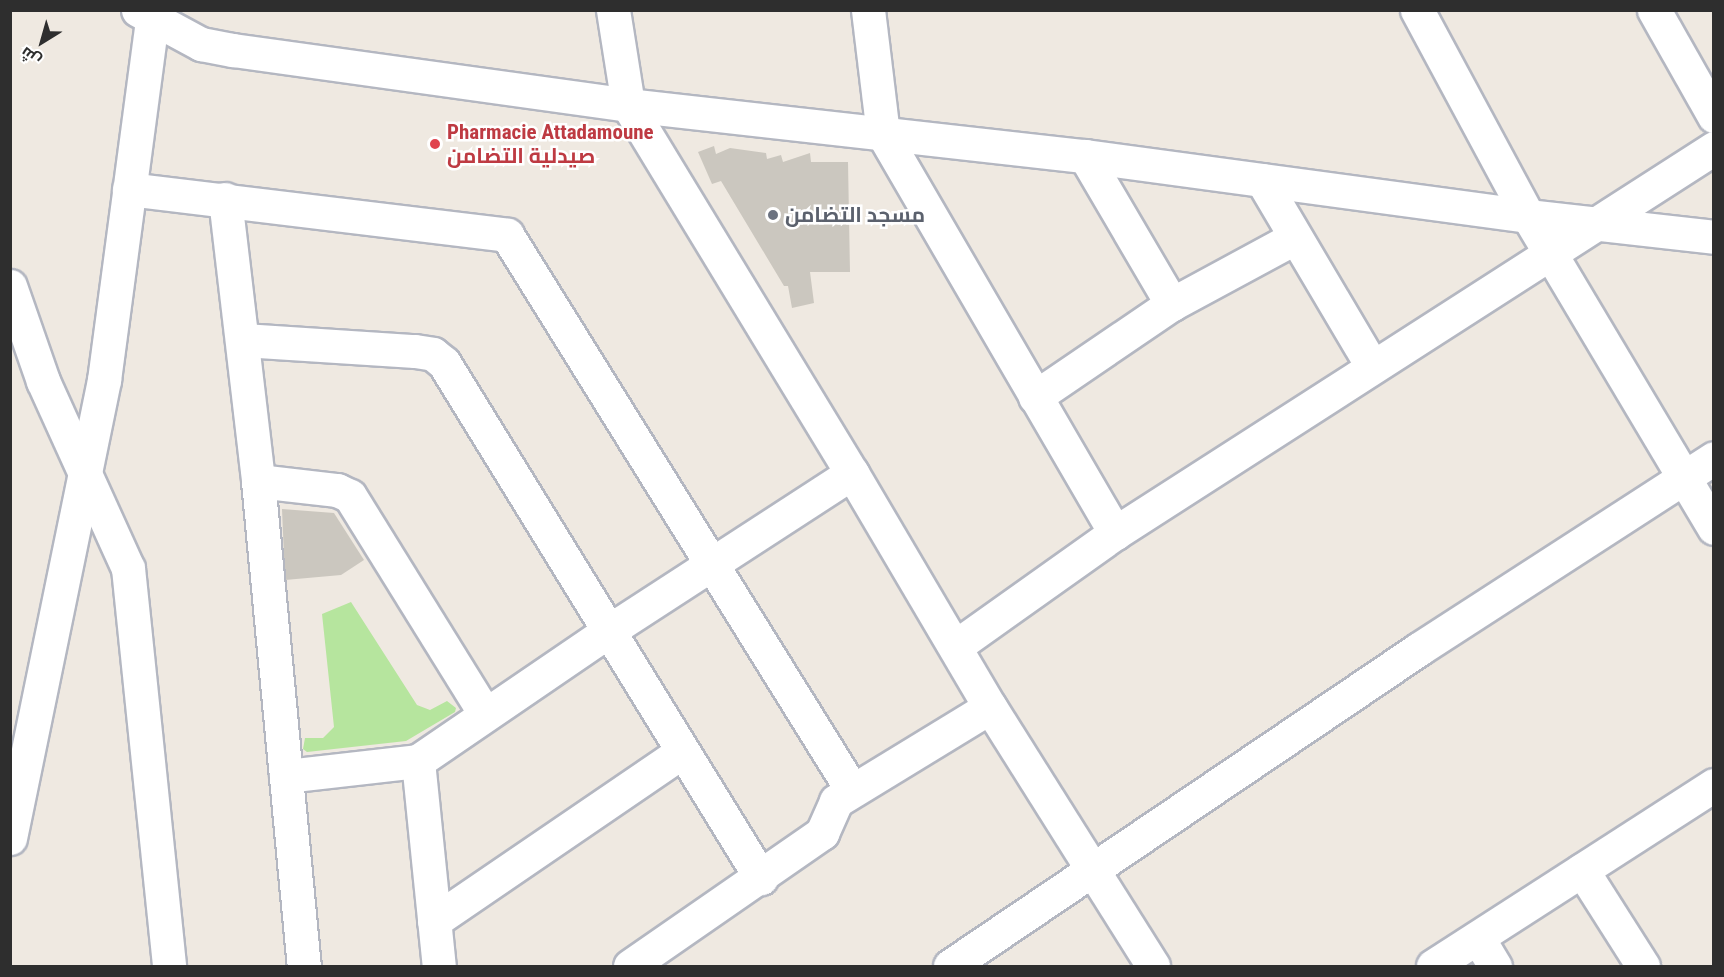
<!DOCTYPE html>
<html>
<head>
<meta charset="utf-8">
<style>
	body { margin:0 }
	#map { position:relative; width:1724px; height:977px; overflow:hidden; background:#efe9e1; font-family:"Roboto Condensed",Cairo,sans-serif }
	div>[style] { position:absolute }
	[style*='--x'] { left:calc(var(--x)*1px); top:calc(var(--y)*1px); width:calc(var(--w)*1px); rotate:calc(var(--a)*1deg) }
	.green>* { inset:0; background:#b6e59e }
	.building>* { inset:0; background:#cbc7bf }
	.roads { filter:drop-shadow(2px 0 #b4b7c1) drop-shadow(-2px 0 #b4b7c1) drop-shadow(0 2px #b4b7c1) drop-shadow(0 -2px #b4b7c1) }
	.street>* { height:33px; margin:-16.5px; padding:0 16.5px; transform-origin:16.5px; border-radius:16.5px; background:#fff }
	.dots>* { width:16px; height:16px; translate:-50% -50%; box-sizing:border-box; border:3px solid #fff; border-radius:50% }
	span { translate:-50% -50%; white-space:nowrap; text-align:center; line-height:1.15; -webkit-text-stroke:5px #fff; paint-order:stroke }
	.health-label { font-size:21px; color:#be3a42; font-weight:700 }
	.left { translate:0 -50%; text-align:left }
	.worship-label { font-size:21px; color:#5b616d; font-weight:700 }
	.frame { position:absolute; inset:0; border:12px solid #2e2e2e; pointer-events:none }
	.north { position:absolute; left:12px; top:12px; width:60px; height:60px; -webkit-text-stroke:4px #fff; paint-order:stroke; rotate:217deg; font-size:16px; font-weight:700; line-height:24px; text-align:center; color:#2e2e2e }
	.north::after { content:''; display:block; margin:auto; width:21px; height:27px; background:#2e2e2e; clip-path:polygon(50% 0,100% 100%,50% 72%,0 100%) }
</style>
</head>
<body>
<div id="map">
	<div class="green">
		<i style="clip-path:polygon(351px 602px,417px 705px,430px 710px,447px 701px,456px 708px,455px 712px,406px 741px,307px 752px,303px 749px,305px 738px,323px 738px,334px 727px,322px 614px)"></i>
	</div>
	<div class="building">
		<i style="clip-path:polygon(714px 146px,716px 154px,730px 148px,766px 153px,767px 159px,781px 155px,783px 162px,810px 153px,811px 162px,848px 162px,850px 272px,810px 272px,814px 303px,792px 308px,788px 286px,784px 286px,721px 181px,712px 184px,698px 152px)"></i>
		<i style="clip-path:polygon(282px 509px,334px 513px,364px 560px,341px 575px,285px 580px)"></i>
	</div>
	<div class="roads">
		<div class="street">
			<i style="--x:138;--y:10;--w:72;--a:28.4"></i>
			<i style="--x:201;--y:44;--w:33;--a:11"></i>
			<i style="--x:233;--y:50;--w:399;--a:7.9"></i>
			<i style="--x:628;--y:105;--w:460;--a:6.4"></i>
			<i style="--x:1085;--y:156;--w:447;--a:7.7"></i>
			<i style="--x:1528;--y:216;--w:187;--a:6.4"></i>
			<i style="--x:613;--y:10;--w:96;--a:81"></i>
			<i style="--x:628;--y:105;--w:431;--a:58.7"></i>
			<i style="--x:852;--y:473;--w:272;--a:59.5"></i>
			<i style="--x:990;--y:707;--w:306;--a:57.8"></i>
			<i style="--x:868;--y:10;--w:125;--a:83.1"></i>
			<i style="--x:883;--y:134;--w:462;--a:59.8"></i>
			<i style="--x:1417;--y:10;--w:234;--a:61.7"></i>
			<i style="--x:1528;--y:216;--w:363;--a:59.2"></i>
			<i style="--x:1654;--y:10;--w:122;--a:60.5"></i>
			<i style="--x:1085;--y:156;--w:172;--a:59.6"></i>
			<i style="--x:1262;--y:180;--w:216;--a:59.4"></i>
			<i style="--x:129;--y:189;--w:381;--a:6.9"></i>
			<i style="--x:507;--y:235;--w:653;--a:58.13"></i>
			<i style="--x:225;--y:199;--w:284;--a:83.3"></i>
			<i style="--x:258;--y:481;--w:487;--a:84.6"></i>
			<i style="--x:10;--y:286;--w:101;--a:70.8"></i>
			<i style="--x:43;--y:381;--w:205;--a:65.6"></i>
			<i style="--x:128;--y:568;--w:400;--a:84.1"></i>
			<i style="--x:243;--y:340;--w:172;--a:3.7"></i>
			<i style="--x:415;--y:351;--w:18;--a:9"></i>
			<i style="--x:433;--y:354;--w:14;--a:39"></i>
			<i style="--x:444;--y:363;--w:605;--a:58.39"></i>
			<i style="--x:1035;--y:397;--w:166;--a:-34.2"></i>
			<i style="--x:1172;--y:304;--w:139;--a:-28.4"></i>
			<i style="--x:258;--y:481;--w:80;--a:6.5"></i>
			<i style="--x:337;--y:490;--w:14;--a:25"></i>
			<i style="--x:350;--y:496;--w:256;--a:58.2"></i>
			<i style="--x:956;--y:646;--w:195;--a:-35.4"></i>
			<i style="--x:1115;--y:533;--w:712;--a:-32.73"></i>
			<i style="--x:418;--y:761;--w:206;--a:84.2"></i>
			<i style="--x:286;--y:776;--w:133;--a:-6.5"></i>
			<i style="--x:418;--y:761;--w:229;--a:-34.3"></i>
			<i style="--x:607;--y:632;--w:292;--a:-33"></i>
			<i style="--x:10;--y:838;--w:468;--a:-78.4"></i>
			<i style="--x:104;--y:380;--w:363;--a:-82.4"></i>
			<i style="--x:1582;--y:870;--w:114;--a:57.6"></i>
			<i style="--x:434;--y:921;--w:300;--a:-34.3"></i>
			<i style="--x:1478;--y:938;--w:33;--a:59"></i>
			<i style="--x:630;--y:966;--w:234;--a:-34.7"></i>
			<i style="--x:822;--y:833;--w:35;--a:-66"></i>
			<i style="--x:836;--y:801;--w:180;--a:-31.4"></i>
			<i style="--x:950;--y:966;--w:566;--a:-34.06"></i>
			<i style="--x:1419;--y:649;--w:351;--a:-32.9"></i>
			<i style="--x:1433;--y:966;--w:334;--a:-32.8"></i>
		</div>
	</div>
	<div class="dots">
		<i style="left:435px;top:144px;background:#e0444e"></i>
		<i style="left:773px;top:215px;background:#6b7280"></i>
	</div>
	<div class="health-label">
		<span class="left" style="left:447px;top:144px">Pharmacie Attadamoune<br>صيدلية التضامن</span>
	</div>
	<div class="worship-label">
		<span class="left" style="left:785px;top:215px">مسجد التضامن</span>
	</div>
	<div class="frame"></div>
	<div class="north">ش</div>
</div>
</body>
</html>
